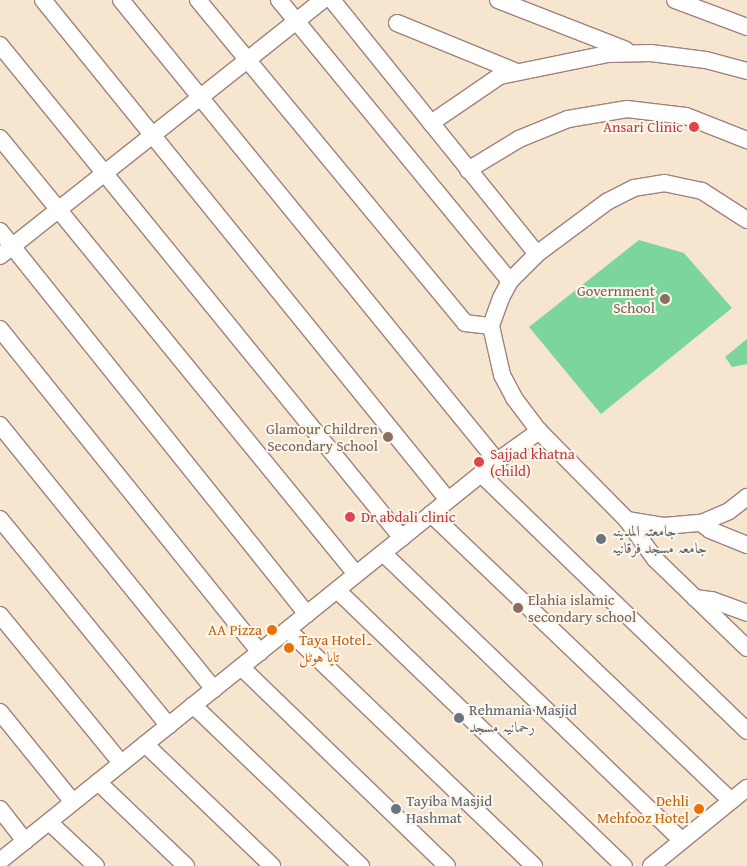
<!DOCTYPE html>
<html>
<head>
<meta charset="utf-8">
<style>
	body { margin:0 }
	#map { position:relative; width:747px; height:866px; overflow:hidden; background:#f6e6cf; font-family:"Gentium Book Plus",Amiri,serif }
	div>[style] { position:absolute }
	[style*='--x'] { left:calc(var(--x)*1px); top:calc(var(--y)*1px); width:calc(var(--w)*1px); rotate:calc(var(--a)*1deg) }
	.green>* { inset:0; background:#7cd59a }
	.roads { filter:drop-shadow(1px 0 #a0827d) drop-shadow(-1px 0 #a0827d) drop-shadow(0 1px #a0827d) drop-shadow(0 -1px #a0827d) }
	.minor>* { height:16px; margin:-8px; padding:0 8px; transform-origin:8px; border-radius:8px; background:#fff }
	.dots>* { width:14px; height:14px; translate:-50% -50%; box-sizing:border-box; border:2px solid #fbf7ec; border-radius:50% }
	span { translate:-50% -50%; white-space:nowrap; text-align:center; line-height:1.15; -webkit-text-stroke:4px #fbf7ec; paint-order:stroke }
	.health-label { font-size:15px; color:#be3a42 }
	.right { translate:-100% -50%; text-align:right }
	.left { translate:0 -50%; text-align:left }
	.education-label { font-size:15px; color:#785e54 }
	.worship-label { font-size:15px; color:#5b616d }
	.food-label { font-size:15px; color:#c56008 }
</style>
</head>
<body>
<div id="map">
	<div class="green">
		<i style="clip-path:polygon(639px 240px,684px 253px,732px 308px,601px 414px,529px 327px)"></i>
		<i style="clip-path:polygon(747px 339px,747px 364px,732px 367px,725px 357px)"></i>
	</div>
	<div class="roads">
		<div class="minor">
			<i style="--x:43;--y:0;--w:643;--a:50.99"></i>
			<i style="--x:121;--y:0;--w:595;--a:50.8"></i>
			<i style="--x:198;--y:0;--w:419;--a:50.4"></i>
			<i style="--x:465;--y:323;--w:26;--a:7"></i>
			<i style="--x:279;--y:0;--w:364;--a:50.6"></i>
			<i style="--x:332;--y:0;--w:326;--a:51.1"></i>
			<i style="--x:498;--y:0;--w:137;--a:21.3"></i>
			<i style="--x:675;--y:0;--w:77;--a:20.6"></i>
			<i style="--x:397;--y:23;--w:130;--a:22.2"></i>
			<i style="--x:0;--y:45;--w:636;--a:50.81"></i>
			<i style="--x:431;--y:123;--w:83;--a:-34.3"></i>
			<i style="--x:500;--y:76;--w:109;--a:-11.6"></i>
			<i style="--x:607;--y:54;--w:44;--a:-1.3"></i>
			<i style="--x:651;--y:53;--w:55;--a:7.3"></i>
			<i style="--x:706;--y:60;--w:42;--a:15"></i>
			<i style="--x:0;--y:138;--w:563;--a:50.77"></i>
			<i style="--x:468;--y:170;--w:60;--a:-31.3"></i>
			<i style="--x:519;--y:139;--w:53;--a:-22.2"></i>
			<i style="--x:568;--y:119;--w:60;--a:-9.6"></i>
			<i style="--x:627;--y:109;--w:59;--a:6.8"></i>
			<i style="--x:686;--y:116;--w:66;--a:21.5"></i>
			<i style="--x:747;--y:220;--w:54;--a:-147.2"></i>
			<i style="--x:702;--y:191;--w:38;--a:-168"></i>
			<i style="--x:665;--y:183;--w:31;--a:171"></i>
			<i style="--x:634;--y:188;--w:29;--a:153"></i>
			<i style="--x:608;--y:201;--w:89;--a:143.3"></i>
			<i style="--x:537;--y:254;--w:38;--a:135"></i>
			<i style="--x:510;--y:281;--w:19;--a:118"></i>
			<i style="--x:501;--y:298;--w:30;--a:110"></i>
			<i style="--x:491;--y:326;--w:50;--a:77.3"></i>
			<i style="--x:502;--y:375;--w:26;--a:62"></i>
			<i style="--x:514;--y:398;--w:41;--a:52.9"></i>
			<i style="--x:539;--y:431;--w:125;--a:45.3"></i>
			<i style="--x:627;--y:520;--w:48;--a:54.3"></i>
			<i style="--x:655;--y:559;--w:128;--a:44.1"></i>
			<i style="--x:0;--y:231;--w:491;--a:51.3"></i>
			<i style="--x:0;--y:256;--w:412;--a:-38.4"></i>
			<i style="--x:0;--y:329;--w:415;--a:51.2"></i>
			<i style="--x:0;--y:425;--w:340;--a:51"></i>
			<i style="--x:481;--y:474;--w:370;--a:44"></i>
			<i style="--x:431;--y:514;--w:415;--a:43.7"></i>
			<i style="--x:0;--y:519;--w:267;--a:50.8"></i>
			<i style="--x:627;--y:520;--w:37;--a:9"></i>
			<i style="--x:664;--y:526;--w:37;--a:-5"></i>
			<i style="--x:701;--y:523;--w:30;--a:-23"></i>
			<i style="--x:729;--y:511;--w:23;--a:-38"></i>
			<i style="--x:701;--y:523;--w:11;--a:38"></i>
			<i style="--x:710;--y:530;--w:40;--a:22"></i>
			<i style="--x:383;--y:553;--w:415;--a:43.9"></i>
			<i style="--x:337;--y:590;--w:398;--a:43.9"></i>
			<i style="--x:695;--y:598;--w:17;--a:7"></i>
			<i style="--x:712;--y:600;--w:37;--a:20"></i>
			<i style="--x:0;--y:615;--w:191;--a:50.7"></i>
			<i style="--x:288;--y:630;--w:341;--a:43.8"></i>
			<i style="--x:241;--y:667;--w:286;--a:44"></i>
			<i style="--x:193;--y:705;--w:233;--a:43.8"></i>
			<i style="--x:0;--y:712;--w:116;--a:51"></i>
			<i style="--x:145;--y:744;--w:176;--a:43.8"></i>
			<i style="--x:98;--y:782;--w:122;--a:43.7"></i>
			<i style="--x:0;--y:809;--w:41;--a:52"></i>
			<i style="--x:49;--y:822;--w:64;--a:43.1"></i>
			<i style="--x:0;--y:861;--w:638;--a:-38.83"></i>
			<i style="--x:497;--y:461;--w:52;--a:-35.5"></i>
			<i style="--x:651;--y:866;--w:124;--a:-39.1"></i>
		</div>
	</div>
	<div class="dots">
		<i style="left:694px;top:127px;background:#e0444e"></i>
		<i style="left:665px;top:299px;background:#8d6e63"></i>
		<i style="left:388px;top:437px;background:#8d6e63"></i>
		<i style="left:479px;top:462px;background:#e0444e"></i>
		<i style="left:350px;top:517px;background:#e0444e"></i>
		<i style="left:601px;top:539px;background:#6b7280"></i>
		<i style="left:518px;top:608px;background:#8d6e63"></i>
		<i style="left:272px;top:630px;background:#e8710a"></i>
		<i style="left:289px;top:648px;background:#e8710a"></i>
		<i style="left:459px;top:718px;background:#6b7280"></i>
		<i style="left:396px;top:809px;background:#6b7280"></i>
		<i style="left:699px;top:809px;background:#e8710a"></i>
	</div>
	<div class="health-label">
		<span class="right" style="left:683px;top:127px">Ansari Clinic</span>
		<span class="left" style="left:490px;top:462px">Sajjad khatna<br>(child)</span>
		<span class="left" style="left:361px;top:517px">Dr abdali clinic</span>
	</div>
	<div class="education-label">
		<span class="right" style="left:655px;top:299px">Government<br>School</span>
		<span class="right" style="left:378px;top:437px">Glamour Children<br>Secondary School</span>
		<span class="left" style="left:528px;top:608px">Elahia islamic<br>secondary school</span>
	</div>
	<div class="worship-label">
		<span class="left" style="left:611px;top:539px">جامعتہ المدینہ<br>جامعہ مسجد فرقانیہ</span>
		<span class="left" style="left:469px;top:718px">Rehmania Masjid<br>رحمانیہ مسجد</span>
		<span class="left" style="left:406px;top:809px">Tayiba Masjid<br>Hashmat</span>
	</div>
	<div class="food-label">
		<span class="right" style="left:262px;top:630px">AA Pizza</span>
		<span class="left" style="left:299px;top:648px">Taya Hotel۔<br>تایا ہوٹل</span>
		<span class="right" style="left:689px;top:809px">Dehli<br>Mehfooz Hotel</span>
	</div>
</div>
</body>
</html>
